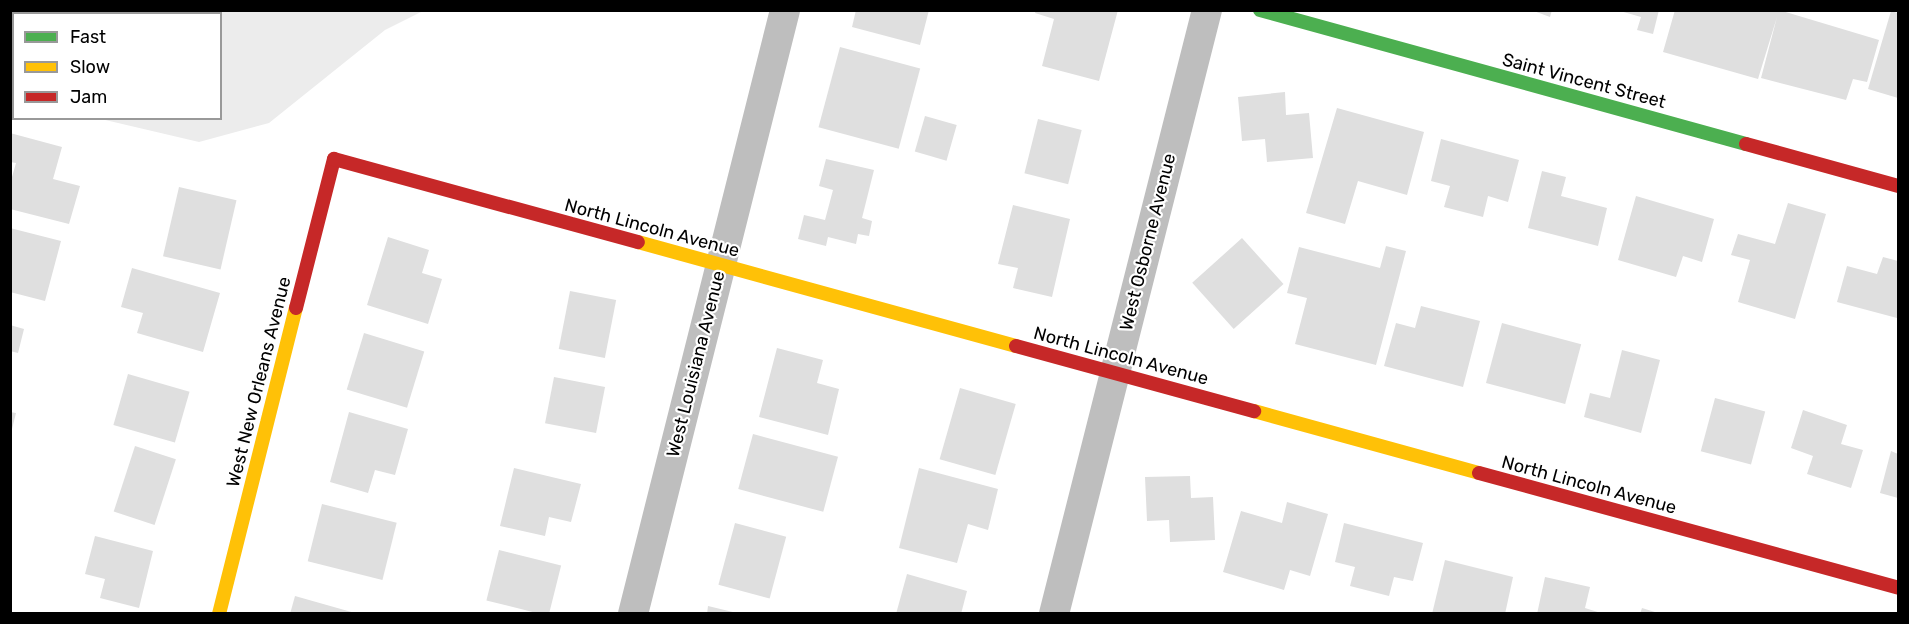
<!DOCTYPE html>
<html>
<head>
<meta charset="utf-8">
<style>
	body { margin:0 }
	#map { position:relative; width:1909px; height:624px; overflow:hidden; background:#fff; font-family:Rubik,sans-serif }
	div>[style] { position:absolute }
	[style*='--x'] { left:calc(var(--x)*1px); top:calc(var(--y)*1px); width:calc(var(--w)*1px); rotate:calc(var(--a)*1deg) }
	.green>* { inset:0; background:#ececec }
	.building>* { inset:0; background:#dfdfdf; transform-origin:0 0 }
	.street>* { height:30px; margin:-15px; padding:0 15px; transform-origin:15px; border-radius:15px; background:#bebebe }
	.fast>* { height:14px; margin:-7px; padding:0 7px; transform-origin:7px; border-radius:7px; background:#4caf50 }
	.slow>* { height:14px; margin:-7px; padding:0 7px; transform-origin:7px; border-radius:7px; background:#ffc107 }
	.jam>* { height:14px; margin:-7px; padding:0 7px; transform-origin:7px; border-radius:7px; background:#c62828 }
	span { translate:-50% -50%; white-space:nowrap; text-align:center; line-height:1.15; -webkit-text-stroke:4.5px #fff; paint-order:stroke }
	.street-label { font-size:18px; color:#000 }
	.frame { position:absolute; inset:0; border:12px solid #000; pointer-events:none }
	.legend { position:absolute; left:12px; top:12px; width:210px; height:108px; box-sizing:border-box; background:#fff; border:2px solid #999; margin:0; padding:8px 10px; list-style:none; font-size:18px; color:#000 }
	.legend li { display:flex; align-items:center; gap:12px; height:30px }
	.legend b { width:30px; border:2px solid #999 }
</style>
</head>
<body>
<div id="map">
	<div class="green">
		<i style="clip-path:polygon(11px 10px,423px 10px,423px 11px,385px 30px,269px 123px,199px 142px,101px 119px,220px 118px,220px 14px,14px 14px,13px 57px)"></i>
	</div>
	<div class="building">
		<i style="clip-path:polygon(856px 10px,929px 10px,920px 45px,852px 27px)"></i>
		<i style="clip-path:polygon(1036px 10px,1118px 10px,1099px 81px,1042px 66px,1054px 19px,1035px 13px)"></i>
		<i style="clip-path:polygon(1531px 10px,1552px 10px,1550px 17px)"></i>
		<i style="clip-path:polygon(1659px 10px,1653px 34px,1637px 30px,1641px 17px,1620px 11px)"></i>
		<i style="clip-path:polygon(1675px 10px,1779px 10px,1879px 40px,1867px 82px,1853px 79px,1846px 100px,1761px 78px,1777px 17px,1758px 79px,1663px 52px)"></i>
		<i style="clip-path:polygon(1891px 11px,1898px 13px,1898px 98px,1868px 89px)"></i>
		<i style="left:840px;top:47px;width:83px;height:83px;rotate:15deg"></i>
		<i style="clip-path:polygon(1285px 92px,1286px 115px,1309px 113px,1313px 158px,1267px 162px,1265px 139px,1242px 141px,1238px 97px)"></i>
		<i style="clip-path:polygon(1337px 108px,1424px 132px,1407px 195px,1358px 181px,1345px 224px,1306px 213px)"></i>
		<i style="left:925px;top:116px;width:33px;height:37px;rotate:16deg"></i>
		<i style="left:1038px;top:119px;width:45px;height:56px;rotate:14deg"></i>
		<i style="clip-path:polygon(10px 133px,62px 147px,53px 179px,80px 186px,69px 224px,10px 209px,10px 184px,16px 163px,10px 162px)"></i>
		<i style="clip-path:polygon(1441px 139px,1519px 160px,1508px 202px,1488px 196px,1483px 217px,1444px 207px,1450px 186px,1431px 181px)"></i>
		<i style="clip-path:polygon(826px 159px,874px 170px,862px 218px,872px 221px,869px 236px,858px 234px,856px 244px,828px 237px,826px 246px,798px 239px,804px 215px,825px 220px,833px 190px,819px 186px)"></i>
		<i style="clip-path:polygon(1542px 171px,1566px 177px,1561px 196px,1607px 208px,1598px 246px,1528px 228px)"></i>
		<i style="left:179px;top:187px;width:59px;height:71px;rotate:13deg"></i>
		<i style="clip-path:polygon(1636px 196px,1714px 219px,1702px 262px,1683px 256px,1676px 277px,1618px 260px)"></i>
		<i style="clip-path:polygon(1788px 203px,1826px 214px,1795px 319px,1738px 302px,1750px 260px,1731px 255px,1738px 234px,1775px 244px)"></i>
		<i style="clip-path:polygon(1013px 205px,1070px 219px,1052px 297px,1013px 288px,1018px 268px,998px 264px)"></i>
		<i style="clip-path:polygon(10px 228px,61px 241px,45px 301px,10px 292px)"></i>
		<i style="clip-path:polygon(388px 237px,429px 250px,422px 273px,442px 279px,428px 324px,367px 305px)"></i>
		<i style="left:1242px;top:238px;width:62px;height:67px;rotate:48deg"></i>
		<i style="clip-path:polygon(1386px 246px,1406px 251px,1376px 365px,1295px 344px,1307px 298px,1287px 293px,1299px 247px,1380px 268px)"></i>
		<i style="clip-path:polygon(1883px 257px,1898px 261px,1897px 318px,1837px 302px,1847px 266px,1877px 274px)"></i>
		<i style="clip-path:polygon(132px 268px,220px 293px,203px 352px,137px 333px,143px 313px,121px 307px)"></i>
		<i style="left:570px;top:291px;width:47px;height:59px;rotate:11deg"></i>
		<i style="clip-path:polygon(1421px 306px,1480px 321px,1463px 387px,1384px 366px,1396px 323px,1415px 328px)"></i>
		<i style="left:1502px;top:323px;width:82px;height:62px;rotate:15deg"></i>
		<i style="clip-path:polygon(10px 325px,24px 329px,18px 353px,10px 351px)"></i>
		<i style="left:364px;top:333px;width:63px;height:59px;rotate:17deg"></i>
		<i style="clip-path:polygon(777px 348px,823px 360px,817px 383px,839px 389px,828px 435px,759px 417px)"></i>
		<i style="clip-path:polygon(1622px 350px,1660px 360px,1641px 433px,1584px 417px,1590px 393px,1610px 398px)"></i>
		<i style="left:128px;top:374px;width:64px;height:53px;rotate:16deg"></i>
		<i style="left:554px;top:377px;width:52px;height:47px;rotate:11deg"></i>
		<i style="left:960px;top:388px;width:58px;height:74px;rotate:16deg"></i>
		<i style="left:1715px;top:398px;width:52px;height:55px;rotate:15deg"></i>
		<i style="clip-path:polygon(1803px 410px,1847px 425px,1841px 444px,1863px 450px,1851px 488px,1807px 474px,1813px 456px,1791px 448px)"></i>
		<i style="clip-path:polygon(10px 412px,16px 413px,11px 433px,10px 433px)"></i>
		<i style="clip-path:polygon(349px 412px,408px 429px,395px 475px,375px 470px,368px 493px,330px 482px)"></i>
		<i style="left:753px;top:434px;width:88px;height:57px;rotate:15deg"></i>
		<i style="left:135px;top:446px;width:43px;height:69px;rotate:18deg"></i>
		<i style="clip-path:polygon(1891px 451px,1898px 454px,1898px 498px,1880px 493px)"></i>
		<i style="clip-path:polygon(514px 468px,581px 484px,571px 522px,549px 517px,545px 536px,500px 526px)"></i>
		<i style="clip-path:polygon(919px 468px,998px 489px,988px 530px,968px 524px,957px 563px,899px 548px)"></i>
		<i style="clip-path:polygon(1190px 476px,1191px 498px,1213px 497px,1215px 540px,1170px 542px,1169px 520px,1147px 521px,1145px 477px)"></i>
		<i style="clip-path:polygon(1287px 502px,1328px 514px,1310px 576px,1290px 570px,1284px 590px,1223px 572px,1241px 511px,1282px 523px)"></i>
		<i style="left:322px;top:504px;width:77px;height:59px;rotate:14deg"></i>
		<i style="left:735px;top:523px;width:53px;height:64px;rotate:15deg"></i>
		<i style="clip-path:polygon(1344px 523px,1423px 543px,1413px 581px,1394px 577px,1389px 596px,1350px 586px,1355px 567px,1335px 562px)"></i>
		<i style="clip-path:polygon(95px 536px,153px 551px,139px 608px,100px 598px,105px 579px,85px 574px)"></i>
		<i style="left:499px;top:550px;width:64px;height:52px;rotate:14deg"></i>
		<i style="clip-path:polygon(1445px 560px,1513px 577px,1505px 614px,1432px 614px)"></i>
		<i style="clip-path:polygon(907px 574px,967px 591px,961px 614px,896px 614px)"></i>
		<i style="clip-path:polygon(1545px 577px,1590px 587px,1585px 608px,1604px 614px,1537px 614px)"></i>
		<i style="clip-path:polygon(295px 596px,355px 613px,354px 614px,290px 614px)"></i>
		<i style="clip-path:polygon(708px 606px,737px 613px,737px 614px,707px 614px)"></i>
		<i style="clip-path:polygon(1642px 608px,1658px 613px,1658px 614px,1640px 614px)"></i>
	</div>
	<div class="street">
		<i style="--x:633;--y:614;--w:623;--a:-75.87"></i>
		<i style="--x:1054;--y:614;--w:623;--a:-75.79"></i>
	</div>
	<div class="fast">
		<i style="--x:1260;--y:10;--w:504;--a:15.41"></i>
	</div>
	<div class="slow">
		<i style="--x:638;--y:242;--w:392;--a:15.4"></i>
		<i style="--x:1254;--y:411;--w:233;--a:15.4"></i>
		<i style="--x:219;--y:614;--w:316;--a:-75.9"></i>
	</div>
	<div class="jam">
		<i style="--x:1746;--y:144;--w:158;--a:15.4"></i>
		<i style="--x:296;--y:308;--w:154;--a:-75.7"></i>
		<i style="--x:334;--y:159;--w:315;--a:15.3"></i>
		<i style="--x:1016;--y:346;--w:247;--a:15.3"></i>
		<i style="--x:1479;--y:473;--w:434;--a:15.3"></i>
	</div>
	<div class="street-label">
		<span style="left:1584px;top:81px;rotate:15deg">Saint Vincent Street</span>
		<span style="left:652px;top:228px;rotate:15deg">North Lincoln Avenue</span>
		<span style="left:1148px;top:242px;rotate:-76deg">West Osborne Avenue</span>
		<span style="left:1121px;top:356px;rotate:15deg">North Lincoln Avenue</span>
		<span style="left:696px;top:364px;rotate:-76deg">West Louisiana Avenue</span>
		<span style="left:259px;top:382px;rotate:-76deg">West New Orleans Avenue</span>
		<span style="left:1589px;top:485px;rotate:15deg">North Lincoln Avenue</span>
	</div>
	<div class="frame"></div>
	<ul class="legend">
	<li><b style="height:8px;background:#4caf50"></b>Fast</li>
	<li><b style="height:8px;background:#ffc107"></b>Slow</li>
	<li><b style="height:8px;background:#c62828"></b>Jam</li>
	</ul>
</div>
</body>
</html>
